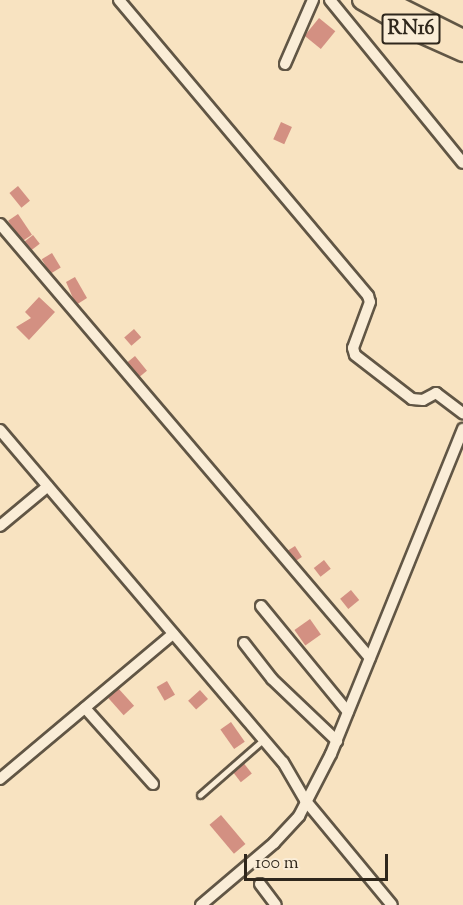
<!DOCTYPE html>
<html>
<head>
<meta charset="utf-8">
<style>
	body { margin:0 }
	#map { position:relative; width:463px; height:905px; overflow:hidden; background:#f8e3c1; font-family:"Sorts Mill Goudy",serif }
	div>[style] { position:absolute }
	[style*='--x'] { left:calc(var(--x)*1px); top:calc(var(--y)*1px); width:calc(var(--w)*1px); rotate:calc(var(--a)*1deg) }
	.building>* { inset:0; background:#d39082; transform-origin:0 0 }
	.roads { filter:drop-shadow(2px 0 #615645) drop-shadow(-2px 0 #615645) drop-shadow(0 2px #615645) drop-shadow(0 -2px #615645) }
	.lane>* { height:5px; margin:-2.5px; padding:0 2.5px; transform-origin:2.5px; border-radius:2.5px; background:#faedd7 }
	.street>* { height:10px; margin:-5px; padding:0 5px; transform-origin:5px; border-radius:5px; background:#faedd7 }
	.highway>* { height:18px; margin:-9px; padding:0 9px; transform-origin:9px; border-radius:9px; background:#f8e3c1 }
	span { translate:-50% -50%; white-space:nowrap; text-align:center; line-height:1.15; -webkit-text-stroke:4.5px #faedd7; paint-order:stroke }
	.shield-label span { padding:2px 4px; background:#faedd7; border:2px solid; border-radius:4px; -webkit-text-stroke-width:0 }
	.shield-label { font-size:20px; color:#2f271c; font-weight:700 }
	.scale { position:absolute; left:244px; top:854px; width:144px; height:27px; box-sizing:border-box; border:3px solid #2f271c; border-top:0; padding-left:8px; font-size:18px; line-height:21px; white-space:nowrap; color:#2f271c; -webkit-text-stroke:4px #faedd7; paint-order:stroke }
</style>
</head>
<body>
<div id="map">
	<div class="building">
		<i style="left:319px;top:18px;width:21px;height:23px;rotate:39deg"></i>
		<i style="left:281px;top:122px;width:12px;height:19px;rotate:24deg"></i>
		<i style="left:18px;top:186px;width:19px;height:11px;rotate:51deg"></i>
		<i style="left:18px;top:214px;width:25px;height:12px;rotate:56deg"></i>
		<i style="left:33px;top:235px;width:11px;height:14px;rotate:52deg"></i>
		<i style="left:52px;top:253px;width:17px;height:12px;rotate:59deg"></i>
		<i style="clip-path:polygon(75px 277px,87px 298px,76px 305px,66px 282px)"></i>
		<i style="clip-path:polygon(39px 297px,55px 312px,29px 340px,16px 327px,31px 318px,25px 312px)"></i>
		<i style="left:134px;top:329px;width:11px;height:13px;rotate:49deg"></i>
		<i style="left:135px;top:356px;width:19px;height:13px;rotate:51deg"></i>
		<i style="left:295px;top:546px;width:13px;height:13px;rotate:58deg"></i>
		<i style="left:324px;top:560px;width:11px;height:13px;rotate:52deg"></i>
		<i style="left:351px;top:590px;width:13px;height:14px;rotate:51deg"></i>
		<i style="left:310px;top:619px;width:19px;height:19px;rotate:55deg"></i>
		<i style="left:167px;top:681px;width:16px;height:12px;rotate:60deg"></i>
		<i style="left:118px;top:688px;width:24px;height:14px;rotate:48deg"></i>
		<i style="left:200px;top:690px;width:12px;height:16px;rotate:48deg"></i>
		<i style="left:231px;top:722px;width:24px;height:13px;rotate:55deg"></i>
		<i style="left:242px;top:761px;width:16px;height:14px;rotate:52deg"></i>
		<i style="left:221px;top:815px;width:38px;height:15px;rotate:50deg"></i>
	</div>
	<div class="roads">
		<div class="lane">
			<i style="--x:200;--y:795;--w:85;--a:-41.2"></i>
		</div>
		<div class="street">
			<i style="--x:119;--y:0;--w:387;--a:49.9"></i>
			<i style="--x:368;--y:296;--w:6;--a:72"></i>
			<i style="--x:370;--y:302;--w:49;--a:110.3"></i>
			<i style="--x:353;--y:348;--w:7;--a:74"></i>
			<i style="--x:355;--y:355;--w:72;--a:37.7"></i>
			<i style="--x:412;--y:399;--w:11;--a:5"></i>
			<i style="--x:423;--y:400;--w:15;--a:-28"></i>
			<i style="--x:436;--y:393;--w:34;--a:37"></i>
			<i style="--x:330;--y:0;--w:210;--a:50.8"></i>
			<i style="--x:285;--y:64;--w:70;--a:-66.4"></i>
			<i style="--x:0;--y:224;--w:570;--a:49.55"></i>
			<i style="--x:0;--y:430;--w:436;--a:49.6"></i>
			<i style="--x:283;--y:762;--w:44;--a:59.9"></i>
			<i style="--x:305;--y:800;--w:136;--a:50.4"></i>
			<i style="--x:0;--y:526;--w:62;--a:-39.8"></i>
			<i style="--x:261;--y:606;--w:137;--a:50.6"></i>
			<i style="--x:244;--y:643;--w:46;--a:52.1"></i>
			<i style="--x:272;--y:679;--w:90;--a:43.6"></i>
			<i style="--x:85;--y:708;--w:102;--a:48.2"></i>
			<i style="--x:0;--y:779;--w:226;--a:-40"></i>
			<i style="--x:260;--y:884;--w:26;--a:53"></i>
			<i style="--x:201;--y:905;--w:96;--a:-40.3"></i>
			<i style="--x:274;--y:843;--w:37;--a:-47"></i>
			<i style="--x:299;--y:816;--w:70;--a:-62.7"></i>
			<i style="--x:331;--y:754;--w:351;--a:-67.9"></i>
		</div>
		<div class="highway">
			<i style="--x:362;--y:0;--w:60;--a:30"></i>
			<i style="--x:414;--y:30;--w:54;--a:24.2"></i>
			<i style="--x:385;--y:0;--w:85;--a:26.6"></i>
		</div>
	</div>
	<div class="shield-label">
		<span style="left:411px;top:29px">RN16</span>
	</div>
	<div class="scale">100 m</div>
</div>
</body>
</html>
